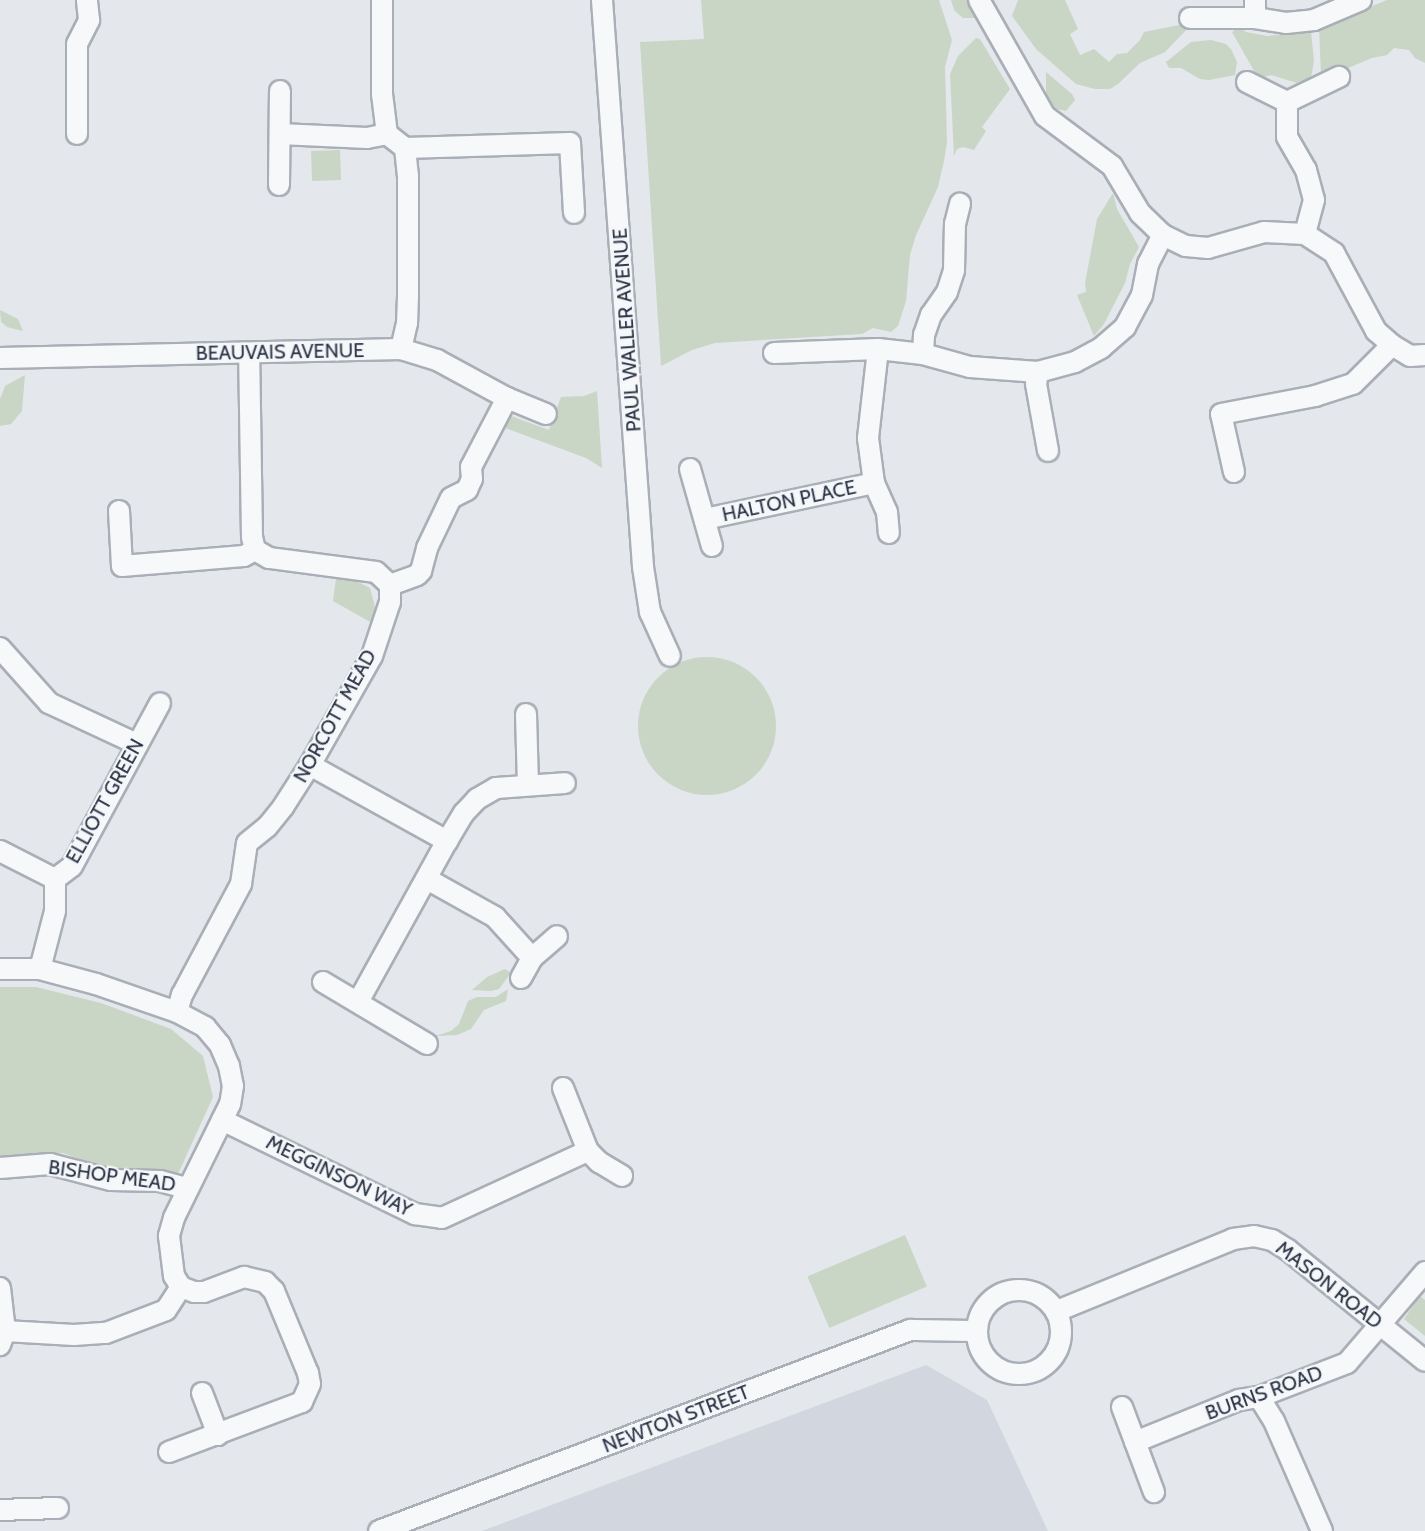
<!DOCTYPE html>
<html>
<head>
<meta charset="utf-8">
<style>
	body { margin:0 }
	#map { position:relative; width:1425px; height:1531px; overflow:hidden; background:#e4e7ec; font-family:Cabin,sans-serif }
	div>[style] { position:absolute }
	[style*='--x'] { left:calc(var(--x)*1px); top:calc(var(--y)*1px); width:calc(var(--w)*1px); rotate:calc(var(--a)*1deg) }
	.built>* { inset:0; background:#d2d6de }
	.green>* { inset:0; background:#c9d6c5; transform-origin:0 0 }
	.round { border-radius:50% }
	.roads { filter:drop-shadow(2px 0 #a9aeb7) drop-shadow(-2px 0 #a9aeb7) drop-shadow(0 2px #a9aeb7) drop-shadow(0 -2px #a9aeb7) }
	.minor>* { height:20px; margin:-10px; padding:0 10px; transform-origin:10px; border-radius:10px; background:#f7f8fa }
	.minor>.ring { margin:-10px; padding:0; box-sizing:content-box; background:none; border:20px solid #f7f8fa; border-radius:50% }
	span { translate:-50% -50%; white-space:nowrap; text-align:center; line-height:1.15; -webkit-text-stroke:4.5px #f4f6f9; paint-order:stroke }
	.street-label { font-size:20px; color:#2b3445 }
</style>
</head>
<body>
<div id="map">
	<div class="built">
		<i style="clip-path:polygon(926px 1365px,987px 1400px,1048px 1531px,482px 1531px)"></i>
	</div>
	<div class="green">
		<i style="clip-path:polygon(701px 0,939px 0,952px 40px,945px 67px,947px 142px,944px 161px,938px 187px,916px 235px,910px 255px,906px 301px,898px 326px,891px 332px,873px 328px,862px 334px,715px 343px,692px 350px,661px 366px,640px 42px,704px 39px)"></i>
		<i style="clip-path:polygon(951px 0,969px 0,974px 12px,982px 18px,963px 18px,954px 10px)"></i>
		<i style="clip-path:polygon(1018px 0,1065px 0,1078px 29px,1070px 34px,1080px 55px,1094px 49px,1109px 62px,1117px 54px,1127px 53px,1140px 40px,1144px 32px,1189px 23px,1190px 26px,1165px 52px,1140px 63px,1118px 84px,1110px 89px,1095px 89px,1076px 84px,1036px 49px,1012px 16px)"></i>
		<i style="clip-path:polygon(1387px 0,1425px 0,1425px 63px,1415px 58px,1409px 50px,1394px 48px,1387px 55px,1372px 58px,1329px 76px,1321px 74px,1319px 28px)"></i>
		<i style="clip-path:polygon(1239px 27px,1246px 32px,1267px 36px,1311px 31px,1314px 61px,1311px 78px,1297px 83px,1271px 75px,1261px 78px,1257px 76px,1232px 32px)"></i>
		<i style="clip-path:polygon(976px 38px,980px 39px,1010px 89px,982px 127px,986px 131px,974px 150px,963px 147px,957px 149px,954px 156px,950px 74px,958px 56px)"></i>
		<i style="clip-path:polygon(1211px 40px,1226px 44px,1231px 49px,1237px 62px,1235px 75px,1209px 80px,1200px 79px,1181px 68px,1169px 68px,1166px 62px,1191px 42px)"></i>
		<i style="clip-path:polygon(1046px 72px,1072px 94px,1075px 100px,1066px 111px,1057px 109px,1046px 99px)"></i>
		<i style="left:340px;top:150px;width:30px;height:29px;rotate:88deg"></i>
		<i style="clip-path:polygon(1113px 193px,1117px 209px,1139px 247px,1130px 264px,1125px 283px,1104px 324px,1094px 336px,1077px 295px,1086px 292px,1085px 283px,1097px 219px)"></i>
		<i style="clip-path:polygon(0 310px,18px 319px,23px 331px,7px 327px,1px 322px)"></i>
		<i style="clip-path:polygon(25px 375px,22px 411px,11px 424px,0 426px,0 399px,5px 386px)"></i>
		<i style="clip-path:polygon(597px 391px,602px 468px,586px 458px,505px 428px,511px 416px,549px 430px,561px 397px,584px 396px)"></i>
		<i style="clip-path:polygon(336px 578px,354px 580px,370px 588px,375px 607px,372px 623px,333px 601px)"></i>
		<i class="round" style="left:638px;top:657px;width:138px;height:138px"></i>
		<i style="clip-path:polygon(505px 969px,511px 973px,499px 989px,491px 991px,472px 990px,487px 977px)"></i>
		<i style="clip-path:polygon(0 987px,36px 987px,101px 1003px,171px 1029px,203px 1056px,213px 1097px,178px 1174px,119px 1173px,63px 1153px,0 1156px)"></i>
		<i style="clip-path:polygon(508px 989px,506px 1001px,484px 1010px,471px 1029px,457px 1035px,435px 1036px,451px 1031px,459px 1024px,468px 1001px,477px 997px,496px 997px)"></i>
		<i style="left:905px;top:1235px;width:56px;height:106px;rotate:67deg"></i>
		<i style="clip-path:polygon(1420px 1296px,1425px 1300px,1425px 1336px,1404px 1319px)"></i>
	</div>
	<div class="roads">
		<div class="minor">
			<i style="--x:382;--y:0;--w:94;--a:90"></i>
			<i style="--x:382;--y:94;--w:40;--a:82.9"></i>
			<i style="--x:387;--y:134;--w:23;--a:38"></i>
			<i style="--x:405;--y:148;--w:27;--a:84"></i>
			<i style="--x:408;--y:175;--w:121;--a:90"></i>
			<i style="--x:408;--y:296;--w:27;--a:92"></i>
			<i style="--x:407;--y:323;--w:27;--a:103"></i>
			<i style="--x:602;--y:0;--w:568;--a:85.86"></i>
			<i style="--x:643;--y:567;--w:46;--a:81.2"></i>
			<i style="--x:650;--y:612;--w:48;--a:65.6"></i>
			<i style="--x:979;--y:0;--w:133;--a:60.4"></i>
			<i style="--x:1045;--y:116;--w:84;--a:36.7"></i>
			<i style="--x:1112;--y:166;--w:55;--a:59.2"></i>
			<i style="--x:1140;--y:213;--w:32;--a:44"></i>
			<i style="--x:1163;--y:235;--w:25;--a:26"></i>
			<i style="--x:1186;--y:246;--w:22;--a:5"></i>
			<i style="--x:1208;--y:248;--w:58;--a:-15.9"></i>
			<i style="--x:1264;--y:232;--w:41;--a:2.8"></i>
			<i style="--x:1305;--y:234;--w:35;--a:33"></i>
			<i style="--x:1334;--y:253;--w:89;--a:61.7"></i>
			<i style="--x:1376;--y:331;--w:21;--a:41"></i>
			<i style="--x:1392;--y:345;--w:21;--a:31"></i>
			<i style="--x:1410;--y:356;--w:15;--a:-4"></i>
			<i style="--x:1190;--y:18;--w:65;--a:0"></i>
			<i style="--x:1255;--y:18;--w:31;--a:9"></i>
			<i style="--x:1286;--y:23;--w:28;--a:-6"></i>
			<i style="--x:1314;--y:20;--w:51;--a:-23.1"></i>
			<i style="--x:1255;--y:18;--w:18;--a:-90"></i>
			<i style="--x:1247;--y:82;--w:45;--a:26.6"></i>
			<i style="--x:1287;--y:102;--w:58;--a:-25.7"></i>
			<i style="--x:1287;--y:102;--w:35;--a:90"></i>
			<i style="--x:1287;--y:137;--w:38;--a:60"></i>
			<i style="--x:1306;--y:170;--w:31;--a:75"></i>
			<i style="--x:1314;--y:200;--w:35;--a:105"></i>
			<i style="--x:77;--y:134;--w:90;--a:-90"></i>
			<i style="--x:77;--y:44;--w:27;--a:-63"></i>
			<i style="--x:89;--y:20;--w:20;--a:-96"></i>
			<i style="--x:280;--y:134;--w:87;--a:2.6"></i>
			<i style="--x:367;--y:138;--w:20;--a:-11"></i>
			<i style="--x:405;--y:148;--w:165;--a:-1.7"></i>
			<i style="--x:570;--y:143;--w:70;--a:86.7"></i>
			<i style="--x:279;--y:185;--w:94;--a:-89.4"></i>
			<i style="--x:878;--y:349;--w:90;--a:96.4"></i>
			<i style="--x:868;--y:438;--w:45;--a:82.4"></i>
			<i style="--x:874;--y:483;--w:32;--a:66"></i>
			<i style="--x:887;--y:512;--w:21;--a:85"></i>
			<i style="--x:774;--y:353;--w:104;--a:-2.2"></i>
			<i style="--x:878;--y:349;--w:45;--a:6.3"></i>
			<i style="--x:923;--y:354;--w:49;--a:15.5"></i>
			<i style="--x:970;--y:367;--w:68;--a:4.2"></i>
			<i style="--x:1038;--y:372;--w:38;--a:-15"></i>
			<i style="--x:1075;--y:362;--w:30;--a:-28"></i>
			<i style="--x:1101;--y:348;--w:32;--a:-41"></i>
			<i style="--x:1125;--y:327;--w:36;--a:-62"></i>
			<i style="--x:1142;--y:295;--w:32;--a:-79"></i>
			<i style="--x:1148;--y:264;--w:33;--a:-63"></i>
			<i style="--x:923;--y:354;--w:19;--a:-87"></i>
			<i style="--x:924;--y:335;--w:21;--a:-71"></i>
			<i style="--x:931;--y:315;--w:28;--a:-55"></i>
			<i style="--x:947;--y:292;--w:23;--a:-72"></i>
			<i style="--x:954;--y:270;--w:46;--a:-88.8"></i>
			<i style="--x:955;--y:224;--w:21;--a:-76"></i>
			<i style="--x:0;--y:358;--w:401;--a:-1.3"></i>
			<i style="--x:401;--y:349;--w:38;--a:17"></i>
			<i style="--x:437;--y:360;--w:80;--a:28.5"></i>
			<i style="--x:507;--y:398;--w:42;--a:22.3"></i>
			<i style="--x:1038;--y:372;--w:12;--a:99"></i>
			<i style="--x:1036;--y:384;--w:68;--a:79.8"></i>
			<i style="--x:690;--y:469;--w:80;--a:74.1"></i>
			<i style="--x:1234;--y:472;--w:59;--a:-102.6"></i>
			<i style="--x:1221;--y:414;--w:96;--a:-10.8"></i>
			<i style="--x:1315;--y:396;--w:40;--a:-18"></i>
			<i style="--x:1353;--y:384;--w:55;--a:-45"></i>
			<i style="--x:119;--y:511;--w:55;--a:86.9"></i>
			<i style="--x:122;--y:566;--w:122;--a:-4.7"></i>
			<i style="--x:244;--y:556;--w:13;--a:-29"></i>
			<i style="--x:705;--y:519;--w:173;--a:-12"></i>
			<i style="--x:390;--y:585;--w:29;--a:-20"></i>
			<i style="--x:417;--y:575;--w:6;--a:-45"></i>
			<i style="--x:421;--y:571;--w:24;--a:-75"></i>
			<i style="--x:427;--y:548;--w:55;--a:-64.4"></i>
			<i style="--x:451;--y:498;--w:18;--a:-27"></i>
			<i style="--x:467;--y:490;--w:12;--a:-66"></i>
			<i style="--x:472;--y:479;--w:12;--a:-95"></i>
			<i style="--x:471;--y:467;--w:78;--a:-62.4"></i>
			<i style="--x:0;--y:648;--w:74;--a:48.3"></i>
			<i style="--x:49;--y:703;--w:97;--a:25"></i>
			<i style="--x:526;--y:714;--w:70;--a:88.4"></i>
			<i style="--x:310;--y:765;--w:157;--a:29"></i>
			<i style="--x:0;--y:851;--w:62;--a:27"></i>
			<i style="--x:427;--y:879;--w:78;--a:29.2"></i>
			<i style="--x:495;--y:917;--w:55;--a:47.9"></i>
			<i style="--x:0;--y:969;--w:40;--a:0"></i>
			<i style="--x:40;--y:969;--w:58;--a:15"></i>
			<i style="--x:96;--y:984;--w:86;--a:19.1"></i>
			<i style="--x:177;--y:1012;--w:32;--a:28"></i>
			<i style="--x:205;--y:1027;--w:23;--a:50"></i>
			<i style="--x:220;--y:1045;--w:23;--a:67"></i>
			<i style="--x:229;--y:1066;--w:20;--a:79"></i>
			<i style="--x:233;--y:1086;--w:18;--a:99"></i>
			<i style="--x:230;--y:1104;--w:127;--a:116.2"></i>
			<i style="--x:174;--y:1218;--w:19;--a:106"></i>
			<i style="--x:169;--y:1236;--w:40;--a:82.9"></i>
			<i style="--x:174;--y:1276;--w:13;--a:58"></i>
			<i style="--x:181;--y:1287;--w:14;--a:21"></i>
			<i style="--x:194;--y:1292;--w:10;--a:0"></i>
			<i style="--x:204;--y:1292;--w:43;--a:-20.6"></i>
			<i style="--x:244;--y:1277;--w:22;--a:13"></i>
			<i style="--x:265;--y:1282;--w:13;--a:45"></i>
			<i style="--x:274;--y:1291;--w:89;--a:67.5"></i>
			<i style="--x:308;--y:1373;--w:11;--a:80"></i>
			<i style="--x:310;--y:1384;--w:20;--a:114"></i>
			<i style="--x:302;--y:1402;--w:142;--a:159.4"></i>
			<i style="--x:40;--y:969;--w:60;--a:-75.5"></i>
			<i style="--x:55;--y:911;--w:32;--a:-90"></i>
			<i style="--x:55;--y:879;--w:21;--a:-37"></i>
			<i style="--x:72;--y:866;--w:185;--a:-61.6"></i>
			<i style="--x:521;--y:978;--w:23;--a:-61"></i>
			<i style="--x:532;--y:958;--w:33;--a:-41"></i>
			<i style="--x:323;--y:982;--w:121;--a:30.8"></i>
			<i style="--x:358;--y:1002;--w:184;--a:-61.1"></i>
			<i style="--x:447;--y:841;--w:33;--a:-59"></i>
			<i style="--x:464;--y:813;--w:19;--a:-47"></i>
			<i style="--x:477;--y:799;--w:22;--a:-30"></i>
			<i style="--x:496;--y:788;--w:69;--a:-4.1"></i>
			<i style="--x:177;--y:1012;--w:18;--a:-74"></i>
			<i style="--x:182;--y:995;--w:126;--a:-62"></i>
			<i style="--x:241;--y:884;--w:41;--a:-81.7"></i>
			<i style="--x:247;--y:843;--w:26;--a:-39"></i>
			<i style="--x:267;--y:827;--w:26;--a:-51"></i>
			<i style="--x:283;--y:807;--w:50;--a:-57.3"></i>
			<i style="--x:310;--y:765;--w:125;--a:-60.4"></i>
			<i style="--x:372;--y:656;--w:57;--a:-71.6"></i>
			<i style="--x:390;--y:602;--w:17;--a:-90"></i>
			<i style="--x:390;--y:585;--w:19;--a:-137"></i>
			<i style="--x:376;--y:572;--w:108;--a:-172.5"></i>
			<i style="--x:269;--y:558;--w:16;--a:-150"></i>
			<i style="--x:255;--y:550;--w:13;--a:-103"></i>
			<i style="--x:252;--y:537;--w:184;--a:-90.9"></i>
			<i style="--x:563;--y:1088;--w:68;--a:68.4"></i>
			<i style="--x:588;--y:1151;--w:16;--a:45"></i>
			<i style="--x:599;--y:1162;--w:27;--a:31"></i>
			<i style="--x:222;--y:1120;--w:215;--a:26"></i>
			<i style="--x:415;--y:1214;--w:27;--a:8"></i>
			<i style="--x:442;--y:1218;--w:161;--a:-24.7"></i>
			<i style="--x:0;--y:1168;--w:50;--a:-4.6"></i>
			<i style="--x:50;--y:1164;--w:63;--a:14.7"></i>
			<i style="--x:111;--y:1180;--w:49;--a:1.2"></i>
			<i style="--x:160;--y:1181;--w:28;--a:15"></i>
			<i style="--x:0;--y:1288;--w:43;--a:83.4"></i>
			<i style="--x:5;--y:1331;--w:15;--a:110"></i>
			<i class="ring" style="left:977px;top:1290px;width:64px;height:64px"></i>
			<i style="--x:1057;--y:1311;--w:190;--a:-22.2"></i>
			<i style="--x:1233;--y:1239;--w:21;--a:-8"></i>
			<i style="--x:1254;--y:1236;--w:18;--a:13"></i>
			<i style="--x:1272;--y:1240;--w:19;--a:32"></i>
			<i style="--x:1288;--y:1250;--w:176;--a:39"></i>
			<i style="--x:5;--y:1331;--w:69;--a:3.3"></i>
			<i style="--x:74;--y:1335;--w:32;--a:-4"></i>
			<i style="--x:106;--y:1333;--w:64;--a:-21"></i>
			<i style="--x:166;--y:1310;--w:27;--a:-57"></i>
			<i style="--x:202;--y:1393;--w:45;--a:69.1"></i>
			<i style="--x:1259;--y:1397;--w:28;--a:58"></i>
			<i style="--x:1274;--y:1421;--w:120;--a:66.4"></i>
			<i style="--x:1122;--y:1407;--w:91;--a:69.4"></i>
			<i style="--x:1135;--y:1442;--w:112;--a:-22"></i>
			<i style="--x:1239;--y:1400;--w:20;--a:-9"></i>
			<i style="--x:1259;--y:1397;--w:94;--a:-21.1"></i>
			<i style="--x:1347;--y:1363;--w:120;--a:-49.4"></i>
			<i style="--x:0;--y:1510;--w:58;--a:-2"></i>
			<i style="--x:379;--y:1531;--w:568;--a:-20.73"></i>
			<i style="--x:910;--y:1330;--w:67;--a:0.9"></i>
		</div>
	</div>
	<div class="street-label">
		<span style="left:627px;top:330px;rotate:-94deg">PAUL WALLER AVENUE</span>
		<span style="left:280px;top:352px;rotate:-1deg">BEAUVAIS AVENUE</span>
		<span style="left:789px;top:501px;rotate:-12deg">HALTON PLACE</span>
		<span style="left:335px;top:716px;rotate:-61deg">NORCOTT MEAD</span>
		<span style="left:105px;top:801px;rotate:-61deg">ELLIOTT GREEN</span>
		<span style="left:112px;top:1176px;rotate:8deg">BISHOP MEAD</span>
		<span style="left:339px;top:1176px;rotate:26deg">MEGGINSON WAY</span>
		<span style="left:1329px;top:1285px;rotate:38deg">MASON ROAD</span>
		<span style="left:1264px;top:1393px;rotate:-20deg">BURNS ROAD</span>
		<span style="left:676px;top:1419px;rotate:-21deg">NEWTON STREET</span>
	</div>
</div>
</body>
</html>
